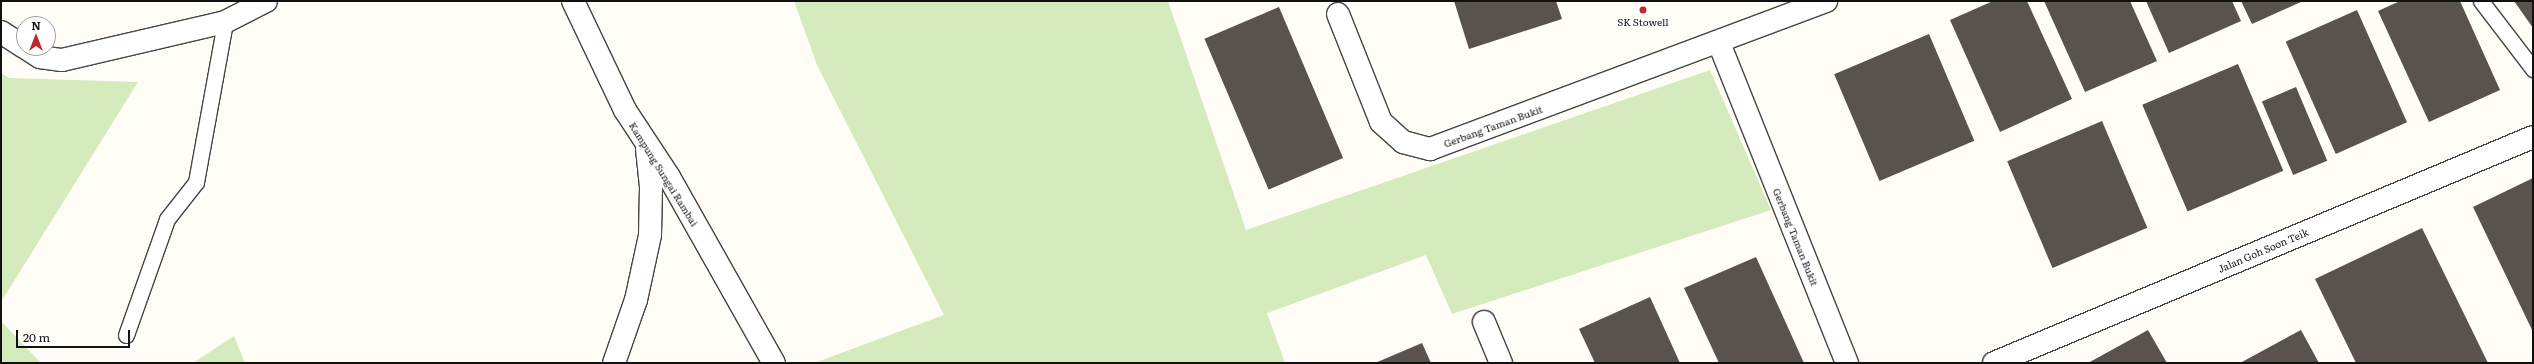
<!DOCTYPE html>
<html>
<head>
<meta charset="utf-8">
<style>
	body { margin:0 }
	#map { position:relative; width:2534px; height:364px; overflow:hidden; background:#fffdf5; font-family:Literata,serif }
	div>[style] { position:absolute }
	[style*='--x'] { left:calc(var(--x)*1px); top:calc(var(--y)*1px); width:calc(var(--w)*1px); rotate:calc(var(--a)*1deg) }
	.green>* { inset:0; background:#d5ebbd }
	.building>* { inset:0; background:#5a524d; transform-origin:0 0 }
	.roads { filter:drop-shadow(1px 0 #444) drop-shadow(-1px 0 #444) drop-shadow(0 1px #444) drop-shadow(0 -1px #444) }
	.lane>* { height:15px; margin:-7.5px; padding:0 7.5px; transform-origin:7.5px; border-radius:7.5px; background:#fff }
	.street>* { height:22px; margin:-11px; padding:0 11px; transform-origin:11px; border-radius:11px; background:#fff }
	.dots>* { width:11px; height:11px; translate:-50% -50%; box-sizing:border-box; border:2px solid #fff; border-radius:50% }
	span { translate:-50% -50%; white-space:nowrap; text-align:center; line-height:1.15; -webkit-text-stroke:4px #fff; paint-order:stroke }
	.poi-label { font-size:10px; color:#111 }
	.street-label { font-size:10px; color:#111 }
	.frame { position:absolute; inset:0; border:2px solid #111; pointer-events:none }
	.north { position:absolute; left:16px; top:16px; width:40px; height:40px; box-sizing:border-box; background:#fff; border:1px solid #a0a0a0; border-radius:50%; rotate:0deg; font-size:11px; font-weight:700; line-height:16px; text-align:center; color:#111 }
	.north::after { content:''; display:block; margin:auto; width:14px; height:18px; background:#c4262e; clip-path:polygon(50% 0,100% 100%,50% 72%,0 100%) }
	.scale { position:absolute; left:16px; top:330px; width:114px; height:18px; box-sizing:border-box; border:2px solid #111; border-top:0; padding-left:5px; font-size:12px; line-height:14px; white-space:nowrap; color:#111; -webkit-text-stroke:3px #fff; paint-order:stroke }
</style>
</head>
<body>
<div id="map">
	<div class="green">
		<i style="clip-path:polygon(794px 1px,1168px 1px,1246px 230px,1710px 70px,1771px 210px,1452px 314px,1426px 255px,1267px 313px,1285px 363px,814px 363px,944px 315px,817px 65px)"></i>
		<i style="clip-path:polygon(1px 73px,9px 78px,138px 82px,1px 302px)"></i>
		<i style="clip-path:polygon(1px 321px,41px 363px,1px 363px)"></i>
		<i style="clip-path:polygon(234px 336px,245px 363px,193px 363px)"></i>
	</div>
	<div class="building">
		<i style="clip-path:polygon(1454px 1px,1556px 1px,1562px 19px,1469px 49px)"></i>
		<i style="clip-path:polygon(1993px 1px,2027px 1px,2072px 99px,2000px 132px,1950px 20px)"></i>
		<i style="clip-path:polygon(2044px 1px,2130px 1px,2157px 61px,2085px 92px)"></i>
		<i style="clip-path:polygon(2146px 1px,2232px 1px,2241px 21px,2169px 53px)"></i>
		<i style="clip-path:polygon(2241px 1px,2303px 1px,2252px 24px)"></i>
		<i style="clip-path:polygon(2400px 1px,2460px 1px,2500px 90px,2429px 122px,2378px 11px)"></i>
		<i style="clip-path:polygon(2514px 1px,2533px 1px,2533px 28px)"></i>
		<i style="left:1279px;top:7px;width:164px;height:81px;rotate:67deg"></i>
		<i style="left:2357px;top:10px;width:123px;height:78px;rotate:66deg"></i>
		<i style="left:1929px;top:34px;width:116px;height:103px;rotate:67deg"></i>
		<i style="left:2238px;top:64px;width:116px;height:104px;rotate:67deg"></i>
		<i style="left:2296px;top:87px;width:80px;height:37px;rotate:67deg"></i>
		<i style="left:2102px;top:121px;width:116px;height:103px;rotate:67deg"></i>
		<i style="clip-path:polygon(2533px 178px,2533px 332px,2473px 207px)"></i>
		<i style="clip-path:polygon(2422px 228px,2488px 363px,2356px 363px,2315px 279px)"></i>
		<i style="clip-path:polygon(1756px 257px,1804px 363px,1719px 363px,1684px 288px)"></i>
		<i style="clip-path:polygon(1650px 297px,1680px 363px,1595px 363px,1579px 329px)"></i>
		<i style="clip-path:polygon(2148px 330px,2167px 363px,2088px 363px)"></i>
		<i style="clip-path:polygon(2301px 330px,2319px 363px,2240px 363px)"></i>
		<i style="clip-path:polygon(1422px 343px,1431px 363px,1375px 363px)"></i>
	</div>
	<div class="roads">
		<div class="lane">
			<i style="--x:2481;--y:1;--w:86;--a:52.6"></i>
			<i style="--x:126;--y:335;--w:123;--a:-70.5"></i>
			<i style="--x:167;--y:219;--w:47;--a:-51.9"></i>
			<i style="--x:196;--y:182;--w:163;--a:-79.7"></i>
		</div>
		<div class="street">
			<i style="--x:573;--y:1;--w:121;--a:64.5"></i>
			<i style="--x:625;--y:110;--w:80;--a:56.7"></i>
			<i style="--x:669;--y:177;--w:214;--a:60.6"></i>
			<i style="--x:1338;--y:14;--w:116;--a:68.3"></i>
			<i style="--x:1381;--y:122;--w:30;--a:42"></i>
			<i style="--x:1403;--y:142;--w:28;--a:15"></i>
			<i style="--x:1430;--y:149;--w:423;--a:-20.5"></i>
			<i style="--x:1;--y:32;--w:27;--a:33"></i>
			<i style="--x:1719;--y:43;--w:345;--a:68.2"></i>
			<i style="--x:26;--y:48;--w:17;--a:33"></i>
			<i style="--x:40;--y:57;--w:22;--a:8"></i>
			<i style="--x:62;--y:60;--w:167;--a:-13.1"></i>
			<i style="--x:225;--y:22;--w:46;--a:-27.1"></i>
			<i style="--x:1484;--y:322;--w:44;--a:67.5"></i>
			<i style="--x:614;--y:363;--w:67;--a:-70.8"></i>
			<i style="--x:636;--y:300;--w:66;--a:-77.8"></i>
			<i style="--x:650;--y:235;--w:48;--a:-88.8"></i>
			<i style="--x:651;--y:187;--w:38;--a:-96"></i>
			<i style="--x:1994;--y:363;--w:584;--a:-22.75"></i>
		</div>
	</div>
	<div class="dots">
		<i style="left:1643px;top:10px;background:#c4262e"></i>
	</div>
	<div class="poi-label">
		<span style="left:1643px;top:22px">SK Stowell</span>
	</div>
	<div class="street-label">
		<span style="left:1493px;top:126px;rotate:-20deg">Gerbang Taman Bukit</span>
		<span style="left:664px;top:174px;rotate:58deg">Kampung Sungai Rambai</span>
		<span style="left:1796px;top:237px;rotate:68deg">Gerbang Taman Bukit</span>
		<span style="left:2263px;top:250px;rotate:-23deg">Jalan Goh Soon Teik</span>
	</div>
	<div class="frame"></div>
	<div class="north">N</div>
	<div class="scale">20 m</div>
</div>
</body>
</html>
